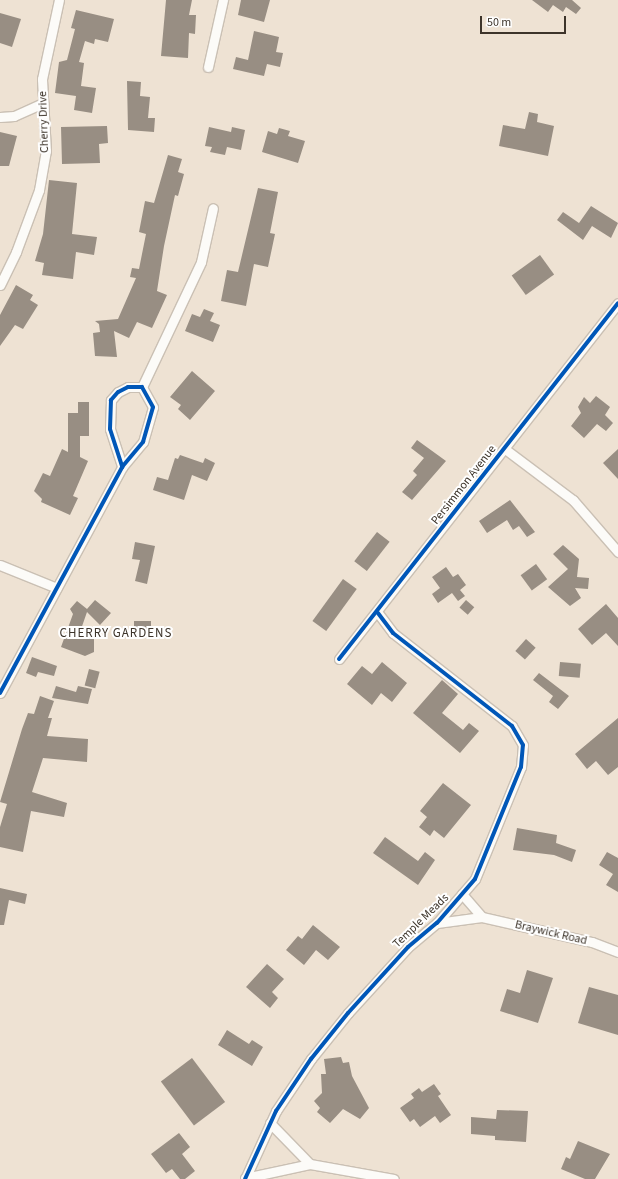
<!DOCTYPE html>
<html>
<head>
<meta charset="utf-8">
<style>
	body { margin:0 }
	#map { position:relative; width:618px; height:1179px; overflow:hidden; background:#eee2d3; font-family:"Source Sans 3",sans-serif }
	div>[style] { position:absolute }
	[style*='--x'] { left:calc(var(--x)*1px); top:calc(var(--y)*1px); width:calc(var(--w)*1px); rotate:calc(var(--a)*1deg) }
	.building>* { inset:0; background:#988e83; transform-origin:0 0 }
	.roads { filter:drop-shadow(1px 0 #cac0b4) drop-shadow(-1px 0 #cac0b4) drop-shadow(0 1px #cac0b4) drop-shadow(0 -1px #cac0b4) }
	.street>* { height:9px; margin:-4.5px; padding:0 4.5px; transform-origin:4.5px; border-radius:4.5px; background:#fcfbf8 }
	.cycleway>* { height:4px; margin:-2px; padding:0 2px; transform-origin:2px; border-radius:2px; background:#0057b8 }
	span { translate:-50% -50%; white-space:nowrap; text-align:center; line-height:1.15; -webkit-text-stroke:4px #fff; paint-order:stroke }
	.street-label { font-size:12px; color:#3d342a }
	.neighbourhood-label { font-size:13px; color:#3d342a; letter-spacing:1px }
	.scale { position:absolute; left:480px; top:16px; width:86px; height:18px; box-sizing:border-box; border:2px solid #3d342a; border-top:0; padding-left:5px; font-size:12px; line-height:14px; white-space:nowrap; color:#3d342a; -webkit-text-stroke:3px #fff; paint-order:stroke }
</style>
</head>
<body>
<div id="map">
	<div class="building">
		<i style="clip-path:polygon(166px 0,192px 0,189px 15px,196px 15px,195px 34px,189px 33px,188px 58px,161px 56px)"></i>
		<i style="clip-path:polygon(241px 0,270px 0,264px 22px,238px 15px)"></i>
		<i style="clip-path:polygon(532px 0,572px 0,581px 8px,576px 14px,566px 7px,563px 12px,553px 5px,548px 12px)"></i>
		<i style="clip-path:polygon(76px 10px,114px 19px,108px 42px,95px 39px,94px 44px,85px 41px,79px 62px,84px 63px,81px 86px,96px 88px,92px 113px,74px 110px,76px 96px,55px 93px,59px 62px,67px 60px,75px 29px,71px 28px)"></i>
		<i style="clip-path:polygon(0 13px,21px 19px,12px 47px,0 43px)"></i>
		<i style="clip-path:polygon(254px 31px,279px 37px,276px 52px,283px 53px,280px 67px,267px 64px,264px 76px,233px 69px,236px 57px,248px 60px)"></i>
		<i style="clip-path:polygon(127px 81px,141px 82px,140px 96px,150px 97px,148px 118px,155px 118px,154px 132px,128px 130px)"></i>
		<i style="clip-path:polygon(529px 112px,538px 114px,537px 122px,554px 126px,548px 156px,499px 146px,503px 125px,525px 129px)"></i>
		<i style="clip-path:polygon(107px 126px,108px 143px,99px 144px,100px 163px,62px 164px,61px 127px)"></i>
		<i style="clip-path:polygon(209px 127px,231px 132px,232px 127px,245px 130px,241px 150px,227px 147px,225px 155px,210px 152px,212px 147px,205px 146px)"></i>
		<i style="clip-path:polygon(279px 128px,290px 131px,288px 136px,305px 141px,298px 163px,262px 152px,268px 131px,277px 134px)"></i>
		<i style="clip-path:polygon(0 132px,17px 136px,9px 166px,0 166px)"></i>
		<i style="clip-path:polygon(168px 155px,182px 159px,178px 172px,184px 174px,178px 196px,175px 195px,164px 246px,157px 291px,167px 295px,152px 328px,137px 322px,129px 338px,114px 331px,117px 357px,95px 356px,93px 333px,100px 332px,99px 324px,95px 321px,118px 319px,136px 278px,130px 277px,132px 268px,139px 269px,146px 234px,139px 232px,145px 201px,154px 203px)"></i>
		<i style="clip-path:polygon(49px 180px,77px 183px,72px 234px,97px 237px,94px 255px,76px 252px,73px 279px,42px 275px,44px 263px,35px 261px,43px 234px)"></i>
		<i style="clip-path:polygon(258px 188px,278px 192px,270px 233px,275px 234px,268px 267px,254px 264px,246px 306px,221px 301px,227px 270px,238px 272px)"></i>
		<i style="clip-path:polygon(591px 206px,618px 223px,611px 238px,592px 226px,583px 240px,557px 220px,563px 212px,579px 223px)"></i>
		<i style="left:540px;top:255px;width:24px;height:35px;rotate:54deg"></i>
		<i style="clip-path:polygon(16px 285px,33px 295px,30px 300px,38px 305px,23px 329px,15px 325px,0 346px,0 315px)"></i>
		<i style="clip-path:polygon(204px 309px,214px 313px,210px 321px,220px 325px,213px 342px,185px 331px,192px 314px,200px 317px)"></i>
		<i style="clip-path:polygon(192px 371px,215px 391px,190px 420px,178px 409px,181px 405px,170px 397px)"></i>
		<i style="clip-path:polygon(596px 396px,610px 407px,605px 415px,613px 423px,606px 431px,597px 424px,584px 438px,571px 426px,581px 413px,578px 407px,584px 397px,590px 403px)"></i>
		<i style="clip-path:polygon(78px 402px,89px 402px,89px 436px,80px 436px,80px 457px,88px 461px,73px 496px,78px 498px,70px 515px,41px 502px,42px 499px,34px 491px,43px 473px,50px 476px,62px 449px,68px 452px,68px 413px,78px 413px)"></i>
		<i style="clip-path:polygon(417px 440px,446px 461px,412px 500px,402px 492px,417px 475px,413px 471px,424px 458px,411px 448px)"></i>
		<i style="clip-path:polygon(618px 449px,618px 479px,603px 463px)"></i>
		<i style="clip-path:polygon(180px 455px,203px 463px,205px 458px,215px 463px,207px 481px,192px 475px,184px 500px,153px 490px,157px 477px,168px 480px,175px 458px,178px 459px)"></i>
		<i style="clip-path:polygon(510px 500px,535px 532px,527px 537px,519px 526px,513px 530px,507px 520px,487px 533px,479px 521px)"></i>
		<i style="left:377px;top:532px;width:16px;height:37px;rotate:38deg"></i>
		<i style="clip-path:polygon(135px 542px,155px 546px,147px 584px,135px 581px,140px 560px,132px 559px)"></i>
		<i style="clip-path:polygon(563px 545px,579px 559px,577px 577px,589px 578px,588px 589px,575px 588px,581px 598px,570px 606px,548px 587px,568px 569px,553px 554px)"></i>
		<i style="left:536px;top:564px;width:19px;height:19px;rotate:54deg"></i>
		<i style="clip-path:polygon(446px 567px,453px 577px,458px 574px,466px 585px,460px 590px,465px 596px,458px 601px,452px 593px,438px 603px,432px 594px,440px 588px,432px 577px)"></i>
		<i style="left:343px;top:579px;width:17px;height:52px;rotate:36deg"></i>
		<i style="clip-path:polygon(95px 600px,111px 613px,100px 625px,87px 612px,79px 635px,94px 639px,94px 652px,85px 656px,61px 647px,73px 614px,70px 609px,77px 601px,87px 609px)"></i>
		<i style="left:466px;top:600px;width:11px;height:10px;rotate:41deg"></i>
		<i style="clip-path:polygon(606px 604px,618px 618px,618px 646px,606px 633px,592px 645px,578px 629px)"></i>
		<i style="left:134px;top:621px;width:17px;height:11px"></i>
		<i style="left:526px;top:639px;width:13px;height:16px;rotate:42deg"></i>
		<i style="clip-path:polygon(32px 657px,57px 666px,54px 676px,38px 672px,36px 677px,26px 673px)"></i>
		<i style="clip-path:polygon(382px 662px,407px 683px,392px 702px,381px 693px,372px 705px,347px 684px,362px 666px,372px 674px)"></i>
		<i style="left:560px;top:662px;width:21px;height:14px;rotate:5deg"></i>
		<i style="left:89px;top:669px;width:11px;height:17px;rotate:15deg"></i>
		<i style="clip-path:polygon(539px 673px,569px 696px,558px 709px,549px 702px,553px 696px,533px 680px)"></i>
		<i style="clip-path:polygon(442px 680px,458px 694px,442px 713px,463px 730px,469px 723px,479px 731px,460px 753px,413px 713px)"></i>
		<i style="clip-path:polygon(56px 686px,76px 692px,78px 686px,92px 689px,88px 704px,52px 698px)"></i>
		<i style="clip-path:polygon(40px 696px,54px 701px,48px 718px,52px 718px,47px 736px,88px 739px,87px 762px,43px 758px,32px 792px,67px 803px,64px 817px,31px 811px,23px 852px,0 847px,0 827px,7px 804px,0 802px,22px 729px,28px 713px,34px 714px)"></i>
		<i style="clip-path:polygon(618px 718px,618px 767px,608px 775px,596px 761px,587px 769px,575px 754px)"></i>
		<i style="clip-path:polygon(443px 783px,471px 805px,444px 838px,434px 830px,430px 836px,419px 827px,427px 817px,420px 811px)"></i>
		<i style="clip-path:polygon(517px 828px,557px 835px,556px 843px,576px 850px,572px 862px,554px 855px,513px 850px)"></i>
		<i style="clip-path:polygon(385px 837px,418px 861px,425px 852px,435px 860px,418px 885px,373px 853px)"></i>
		<i style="clip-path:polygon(607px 852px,618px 858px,618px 892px,606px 885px,613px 874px,599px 865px)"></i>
		<i style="clip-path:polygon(0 888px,27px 894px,25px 904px,9px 900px,4px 925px,0 925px)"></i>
		<i style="clip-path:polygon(313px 925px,340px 947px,328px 960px,316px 950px,304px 965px,286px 950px,298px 936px,302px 939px)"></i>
		<i style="clip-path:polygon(267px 964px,284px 979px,272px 992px,278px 998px,270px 1008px,246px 987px)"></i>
		<i style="clip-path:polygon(527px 970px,553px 978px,538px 1023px,500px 1011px,507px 989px,520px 993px)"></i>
		<i style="clip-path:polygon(589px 987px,618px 995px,618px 1035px,578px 1023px)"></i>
		<i style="clip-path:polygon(227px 1030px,249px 1044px,252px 1040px,263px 1047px,252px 1066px,218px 1045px)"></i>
		<i style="clip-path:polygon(341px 1057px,343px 1063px,349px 1062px,352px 1076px,369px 1108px,360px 1119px,343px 1109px,330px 1123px,317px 1112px,320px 1108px,314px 1101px,322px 1093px,321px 1074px,326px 1074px,324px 1059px)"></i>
		<i style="left:192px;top:1058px;width:55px;height:39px;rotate:53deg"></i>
		<i style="clip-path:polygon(434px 1084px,441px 1094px,438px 1096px,451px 1115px,440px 1123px,435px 1116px,420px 1127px,414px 1119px,410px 1122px,400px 1108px,414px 1098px,411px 1094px,419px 1088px,422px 1092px)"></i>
		<i style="clip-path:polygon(497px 1110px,528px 1111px,526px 1142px,495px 1140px,495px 1136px,471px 1134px,471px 1117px,496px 1119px)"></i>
		<i style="clip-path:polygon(179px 1133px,190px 1147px,182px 1154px,195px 1171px,185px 1179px,180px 1179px,172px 1169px,166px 1173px,151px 1154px)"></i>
		<i style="clip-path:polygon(578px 1141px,610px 1154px,595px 1179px,585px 1179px,561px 1169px,566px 1157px,570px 1159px)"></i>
	</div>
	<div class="roads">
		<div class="street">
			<i style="--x:208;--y:67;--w:69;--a:-77.4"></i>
			<i style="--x:0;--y:117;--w:14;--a:-4"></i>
			<i style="--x:14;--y:116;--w:32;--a:-24"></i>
			<i style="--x:0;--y:285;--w:37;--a:-64"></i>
			<i style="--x:16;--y:252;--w:66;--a:-69.6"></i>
			<i style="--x:39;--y:190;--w:40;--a:-80"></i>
			<i style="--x:46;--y:151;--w:72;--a:-93.2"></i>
			<i style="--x:42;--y:79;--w:81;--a:-77.9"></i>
			<i style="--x:142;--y:387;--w:138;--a:-64.7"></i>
			<i style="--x:201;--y:262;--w:55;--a:-77.5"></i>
			<i style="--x:505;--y:449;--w:85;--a:36.9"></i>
			<i style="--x:573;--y:500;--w:69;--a:49.1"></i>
			<i style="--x:0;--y:565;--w:61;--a:22"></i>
			<i style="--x:339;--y:659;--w:452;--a:-51.9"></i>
			<i style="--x:0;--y:693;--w:257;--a:-61.6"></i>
			<i style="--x:122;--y:467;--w:33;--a:-50"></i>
			<i style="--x:143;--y:442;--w:36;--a:-74"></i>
			<i style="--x:153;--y:407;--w:23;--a:-119"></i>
			<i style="--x:142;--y:387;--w:14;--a:180"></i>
			<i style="--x:128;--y:387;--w:11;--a:153"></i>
			<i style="--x:118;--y:392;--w:11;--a:131"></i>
			<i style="--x:111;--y:400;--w:29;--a:92"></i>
			<i style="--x:110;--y:429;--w:40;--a:72"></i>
			<i style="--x:462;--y:894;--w:30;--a:49"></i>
			<i style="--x:437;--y:923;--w:45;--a:-7.6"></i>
			<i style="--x:482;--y:917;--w:113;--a:12.8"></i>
			<i style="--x:592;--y:942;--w:28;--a:21"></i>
			<i style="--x:270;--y:1123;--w:57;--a:45.7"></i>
			<i style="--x:245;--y:1178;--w:66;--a:-12.2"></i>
			<i style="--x:310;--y:1164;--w:85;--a:10.1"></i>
			<i style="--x:245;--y:1179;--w:75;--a:-65.5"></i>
			<i style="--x:276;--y:1111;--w:63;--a:-56.1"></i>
			<i style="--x:311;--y:1059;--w:59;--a:-51.2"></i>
			<i style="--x:348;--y:1013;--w:89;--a:-47.7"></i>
			<i style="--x:408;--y:947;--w:38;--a:-40"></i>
			<i style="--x:437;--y:923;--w:58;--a:-49.2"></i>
			<i style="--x:475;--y:879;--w:121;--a:-67.7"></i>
			<i style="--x:521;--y:767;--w:22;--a:-85"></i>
			<i style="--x:523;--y:745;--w:22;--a:-120"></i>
			<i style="--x:512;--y:726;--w:151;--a:-142"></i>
			<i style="--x:393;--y:633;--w:25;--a:-127"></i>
		</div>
	</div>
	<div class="cycleway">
		<i style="--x:339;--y:659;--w:452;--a:-51.9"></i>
		<i style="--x:0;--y:693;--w:257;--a:-61.6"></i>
		<i style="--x:122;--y:467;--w:33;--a:-50"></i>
		<i style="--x:143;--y:442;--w:36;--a:-74"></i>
		<i style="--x:153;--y:407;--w:23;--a:-119"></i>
		<i style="--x:142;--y:387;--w:14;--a:180"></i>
		<i style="--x:128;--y:387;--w:11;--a:153"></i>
		<i style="--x:118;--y:392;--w:11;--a:131"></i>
		<i style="--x:111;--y:400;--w:29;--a:92"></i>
		<i style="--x:110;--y:429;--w:40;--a:72"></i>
		<i style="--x:245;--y:1179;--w:75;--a:-65.5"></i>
		<i style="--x:276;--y:1111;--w:63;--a:-56.1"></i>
		<i style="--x:311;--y:1059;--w:59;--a:-51.2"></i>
		<i style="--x:348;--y:1013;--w:89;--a:-47.7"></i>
		<i style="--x:408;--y:947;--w:38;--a:-40"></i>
		<i style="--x:437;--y:923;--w:58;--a:-49.2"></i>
		<i style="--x:475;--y:879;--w:121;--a:-67.7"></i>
		<i style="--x:521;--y:767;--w:22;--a:-85"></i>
		<i style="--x:523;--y:745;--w:22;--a:-120"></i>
		<i style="--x:512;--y:726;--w:151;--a:-142"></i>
		<i style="--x:393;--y:633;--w:25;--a:-127"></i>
	</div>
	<div class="street-label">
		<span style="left:44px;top:122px;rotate:-92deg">Cherry Drive</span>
		<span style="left:464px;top:485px;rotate:-52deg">Persimmon Avenue</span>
		<span style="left:421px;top:921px;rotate:-44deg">Temple Meads</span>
		<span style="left:551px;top:933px;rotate:13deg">Braywick Road</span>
	</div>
	<div class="neighbourhood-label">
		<span style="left:116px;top:633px">CHERRY GARDENS</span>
	</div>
	<div class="scale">50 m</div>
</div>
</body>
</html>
